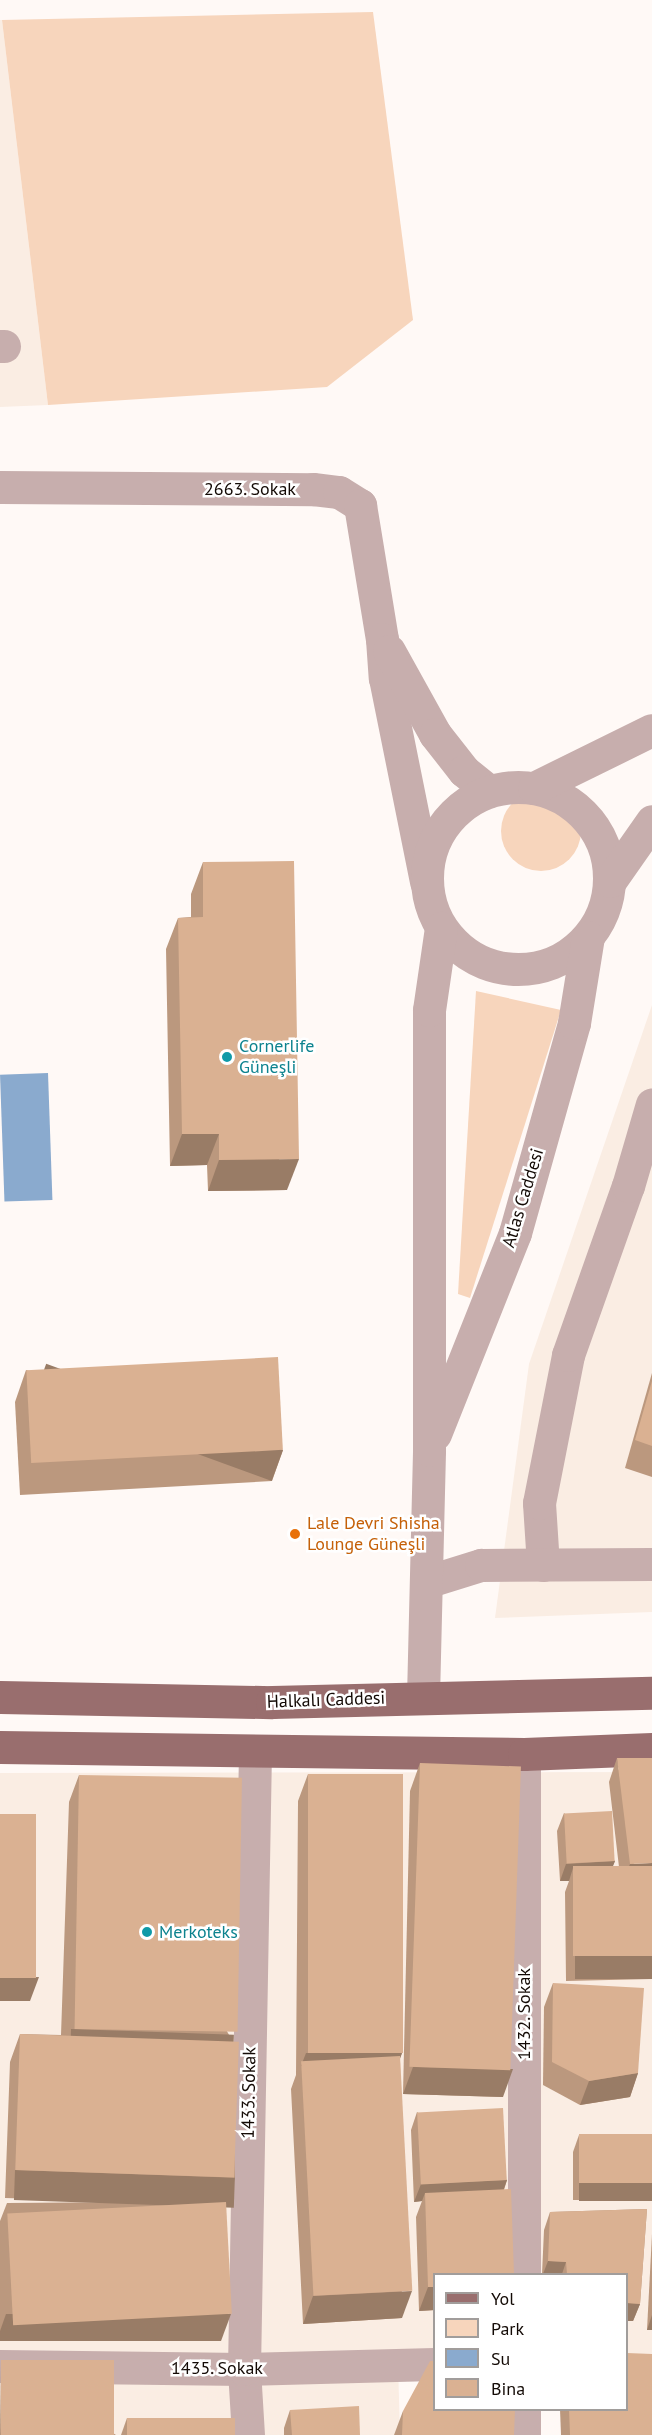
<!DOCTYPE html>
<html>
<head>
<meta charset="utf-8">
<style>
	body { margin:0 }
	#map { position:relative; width:652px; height:2435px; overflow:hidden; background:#fff9f6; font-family:"PT Sans",sans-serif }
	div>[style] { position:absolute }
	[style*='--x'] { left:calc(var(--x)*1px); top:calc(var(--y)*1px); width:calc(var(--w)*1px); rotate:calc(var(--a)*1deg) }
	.built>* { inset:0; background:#faede3 }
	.green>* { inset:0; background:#f7d5bc }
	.round { border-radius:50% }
	.water>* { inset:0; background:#8aaace; transform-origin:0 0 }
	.minor>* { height:33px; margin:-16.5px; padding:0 16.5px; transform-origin:16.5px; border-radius:16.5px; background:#c7aead }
	.minor>.ring { margin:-16.5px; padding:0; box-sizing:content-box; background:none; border:33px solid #c7aead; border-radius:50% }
	.major>* { height:33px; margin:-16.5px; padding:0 16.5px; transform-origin:16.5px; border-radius:16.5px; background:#996e6e }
	.wall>* { inset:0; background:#bb987e }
	.shaded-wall>* { inset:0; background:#997c66; transform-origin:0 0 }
	.building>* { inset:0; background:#dab192; transform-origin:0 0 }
	.dots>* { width:16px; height:16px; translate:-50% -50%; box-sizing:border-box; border:3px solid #fff; border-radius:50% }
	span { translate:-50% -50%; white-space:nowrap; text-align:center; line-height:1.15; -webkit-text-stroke:5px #fff; paint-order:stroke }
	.street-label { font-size:18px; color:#130a05 }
	.culture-label { font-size:18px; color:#0d838f }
	.left { translate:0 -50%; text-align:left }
	.food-label { font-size:18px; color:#c56008 }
	.legend { position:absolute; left:433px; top:2273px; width:195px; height:138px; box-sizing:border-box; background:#fff; border:2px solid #a19d9b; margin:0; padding:8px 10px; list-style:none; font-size:18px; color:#130a05 }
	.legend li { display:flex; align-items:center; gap:12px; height:30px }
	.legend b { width:30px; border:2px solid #a19d9b }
</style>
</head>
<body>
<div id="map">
	<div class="built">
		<i style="clip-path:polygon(0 20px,2px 20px,48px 405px,0 407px)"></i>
		<i style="clip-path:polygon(652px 1005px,652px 1612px,495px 1618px,529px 1364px)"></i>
		<i style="clip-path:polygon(652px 1772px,652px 2362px,627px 2362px,626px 2274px,434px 2274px,434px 2363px,398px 2363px,400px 2435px,0 2435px,0 1773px)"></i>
	</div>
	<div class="green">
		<i style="clip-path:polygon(373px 12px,413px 320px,327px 387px,48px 405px,2px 20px)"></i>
		<i class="round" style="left:501px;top:791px;width:80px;height:80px"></i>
		<i style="clip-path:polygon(476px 991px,561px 1010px,470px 1298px,458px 1294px)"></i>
	</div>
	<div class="water">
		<i style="left:48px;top:1073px;width:127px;height:48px;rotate:88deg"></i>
	</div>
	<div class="minor">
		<i style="--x:0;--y:346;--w:4;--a:0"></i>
		<i style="--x:0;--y:487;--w:313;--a:0.4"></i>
		<i style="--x:313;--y:489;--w:26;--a:7"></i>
		<i style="--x:339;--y:492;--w:25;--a:32"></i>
		<i style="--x:360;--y:505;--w:136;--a:80.7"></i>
		<i style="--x:382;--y:639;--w:39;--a:86"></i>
		<i style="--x:385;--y:678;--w:208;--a:78.6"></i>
		<i style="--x:389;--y:651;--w:95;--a:61"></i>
		<i style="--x:435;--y:734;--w:47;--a:51.9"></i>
		<i style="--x:464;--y:771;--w:32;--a:39"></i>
		<i class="ring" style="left:427px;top:787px;width:149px;height:149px"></i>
		<i style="--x:534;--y:788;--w:131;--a:-26.2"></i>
		<i style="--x:610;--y:881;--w:73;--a:-55"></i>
		<i style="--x:435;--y:1434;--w:216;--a:-68.3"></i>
		<i style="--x:515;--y:1233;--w:218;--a:-74.3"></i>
		<i style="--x:574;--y:1023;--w:87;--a:-80.8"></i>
		<i style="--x:543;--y:1565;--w:62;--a:-93.7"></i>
		<i style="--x:539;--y:1503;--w:151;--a:-78.9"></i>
		<i style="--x:568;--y:1355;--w:179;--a:-70.5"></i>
		<i style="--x:628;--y:1186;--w:85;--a:-73.7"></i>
		<i style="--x:426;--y:1582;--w:58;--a:-17.2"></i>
		<i style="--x:481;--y:1565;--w:171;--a:-0.3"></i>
		<i style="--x:423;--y:1697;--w:247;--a:-88.6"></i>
		<i style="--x:429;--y:1450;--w:440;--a:-90"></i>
		<i style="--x:429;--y:1010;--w:83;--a:-81.7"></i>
		<i style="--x:524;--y:1754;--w:520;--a:90"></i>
		<i style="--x:0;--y:2366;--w:244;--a:0.7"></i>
		<i style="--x:244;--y:2369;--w:190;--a:-1.5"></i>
		<i style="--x:248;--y:2435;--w:66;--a:-93.5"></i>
		<i style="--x:244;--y:2369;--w:618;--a:-88.98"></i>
		<i style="--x:524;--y:2435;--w:25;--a:-90"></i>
	</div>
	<div class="major">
		<i style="--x:0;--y:1697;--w:272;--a:1.1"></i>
		<i style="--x:272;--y:1702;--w:380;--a:-1.4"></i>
		<i style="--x:0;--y:1747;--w:524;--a:0.77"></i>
		<i style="--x:524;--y:1754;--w:128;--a:-2.2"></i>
	</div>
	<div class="wall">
		<i style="clip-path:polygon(203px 862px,287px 1190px,208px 1191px,207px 1165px,170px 1166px,166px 949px,178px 918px,191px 917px,191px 894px)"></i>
		<i style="clip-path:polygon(26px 1370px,283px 1450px,272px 1481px,20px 1495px,15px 1402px)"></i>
		<i style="clip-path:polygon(652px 1373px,652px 1477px,625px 1468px)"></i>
		<i style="clip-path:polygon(617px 1758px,652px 1979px,566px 1981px,565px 1892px,569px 1881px,560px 1881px,557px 1831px,564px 1813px,615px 1861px,612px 1867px,619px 1867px,609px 1782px)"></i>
		<i style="clip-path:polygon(420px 1763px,503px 2097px,403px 2094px,410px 1791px)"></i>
		<i style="clip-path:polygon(308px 1774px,402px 2053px,400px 2058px,402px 2318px,303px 2324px,291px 2089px,296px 2075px,298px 1801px)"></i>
		<i style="clip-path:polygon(79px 1775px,232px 2040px,235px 2178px,226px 2202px,221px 2341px,0 2341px,0 2221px,7px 2203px,132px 2202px,5px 2198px,10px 2062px,20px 2034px,61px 2035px,69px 1802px)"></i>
		<i style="clip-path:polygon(553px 1983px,638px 2073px,630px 2097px,580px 2105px,543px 2085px,544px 2007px)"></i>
		<i style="clip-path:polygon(417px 2112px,507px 2180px,504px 2190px,435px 2274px,435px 2310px,419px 2311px,416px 2217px,422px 2201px,414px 2202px,411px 2130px)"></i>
		<i style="clip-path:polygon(652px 2134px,652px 2200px,573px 2200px,573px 2152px,579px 2135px)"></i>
		<i style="clip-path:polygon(647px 2209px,640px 2304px,633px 2321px,627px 2321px,627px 2274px,542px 2274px,544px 2230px,550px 2212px)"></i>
		<i style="clip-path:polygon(652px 2234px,652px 2330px,647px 2330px)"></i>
		<i style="clip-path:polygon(1px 2360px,116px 2435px,0 2435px)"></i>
		<i style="clip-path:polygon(560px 2409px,627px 2409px,652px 2435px,561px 2435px)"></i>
		<i style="clip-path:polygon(290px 2410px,360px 2435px,284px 2435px,284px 2428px)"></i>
		<i style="clip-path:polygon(403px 2411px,514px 2435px,394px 2435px)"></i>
		<i style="clip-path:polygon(127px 2418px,235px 2435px,121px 2435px)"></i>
	</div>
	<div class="shaded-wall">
		<i style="clip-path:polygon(182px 1134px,219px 1134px,207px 1165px,170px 1166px)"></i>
		<i style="clip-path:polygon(299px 1159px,287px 1190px,208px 1191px,219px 1160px)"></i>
		<i style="left:283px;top:1450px;width:33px;height:252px;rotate:110deg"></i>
		<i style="clip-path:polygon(615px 1861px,608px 1879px,573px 1868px,569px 1881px,560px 1881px,566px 1864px)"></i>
		<i style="clip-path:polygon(652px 1863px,652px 1886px,621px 1887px,630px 1864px)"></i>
		<i style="left:652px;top:1956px;width:23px;height:77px;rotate:90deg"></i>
		<i style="clip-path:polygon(39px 1977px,30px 2001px,0 2001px,0 1978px)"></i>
		<i style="left:71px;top:2029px;width:163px;height:30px;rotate:2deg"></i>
		<i style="clip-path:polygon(306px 2053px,402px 2053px,392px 2081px,301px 2066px)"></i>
		<i style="clip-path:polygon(413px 2067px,513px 2069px,503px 2097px,403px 2094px)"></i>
		<i style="clip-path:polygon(638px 2073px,630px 2097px,580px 2105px,589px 2081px)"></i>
		<i style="left:15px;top:2170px;width:220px;height:30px;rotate:2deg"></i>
		<i style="clip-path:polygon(507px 2180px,501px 2197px,425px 2193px,422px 2201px,414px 2202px,421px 2184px)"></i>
		<i style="left:579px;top:2183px;width:73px;height:18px"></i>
		<i style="clip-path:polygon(548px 2261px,566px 2262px,562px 2274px,543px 2274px)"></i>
		<i style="clip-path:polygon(428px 2287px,435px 2287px,435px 2310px,419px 2311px)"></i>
		<i style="clip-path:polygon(412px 2291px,402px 2318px,303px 2324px,313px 2296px)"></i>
		<i style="clip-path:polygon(627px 2303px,640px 2304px,633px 2321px,627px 2321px)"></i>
		<i style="clip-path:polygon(6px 2314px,231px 2314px,221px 2341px,0 2341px,0 2331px)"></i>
		<i style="clip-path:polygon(652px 2315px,652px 2330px,647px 2330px)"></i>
	</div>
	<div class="building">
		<i style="clip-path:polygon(294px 861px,299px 1159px,219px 1160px,219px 1134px,182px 1134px,178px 918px,203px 917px,203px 862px)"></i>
		<i style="left:278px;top:1357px;width:93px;height:252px;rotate:87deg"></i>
		<i style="clip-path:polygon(652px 1381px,652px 1446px,635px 1440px)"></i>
		<i style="clip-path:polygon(617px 1758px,652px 1758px,652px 1863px,630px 1864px)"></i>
		<i style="left:420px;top:1763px;width:101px;height:304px;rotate:2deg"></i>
		<i style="left:308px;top:1774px;width:95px;height:279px"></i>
		<i style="left:79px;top:1775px;width:163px;height:254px;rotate:1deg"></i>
		<i style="left:612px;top:1811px;width:50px;height:48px;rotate:87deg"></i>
		<i style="left:0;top:1814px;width:36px;height:164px"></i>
		<i style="left:652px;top:1866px;width:90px;height:79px;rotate:90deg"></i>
		<i style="clip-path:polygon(553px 1983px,644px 1988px,638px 2073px,589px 2081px,552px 2062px)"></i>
		<i style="left:20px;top:2034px;width:219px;height:136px;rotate:2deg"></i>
		<i style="left:400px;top:2056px;width:235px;height:99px;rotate:87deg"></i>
		<i style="left:503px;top:2108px;width:72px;height:86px;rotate:87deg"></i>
		<i style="left:652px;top:2134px;width:49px;height:73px;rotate:90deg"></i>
		<i style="clip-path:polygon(511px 2189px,514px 2274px,435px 2274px,435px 2287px,428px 2287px,425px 2193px)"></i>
		<i style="left:226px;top:2202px;width:112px;height:219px;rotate:87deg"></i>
		<i style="clip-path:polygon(647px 2209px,640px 2304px,627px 2303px,627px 2274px,567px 2274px,566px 2262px,548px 2261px,550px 2212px)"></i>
		<i style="clip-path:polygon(627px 2353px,652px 2354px,652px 2435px,570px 2435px,569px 2409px,627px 2409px)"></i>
		<i style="left:1px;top:2360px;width:113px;height:75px"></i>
		<i style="clip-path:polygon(430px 2361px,435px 2361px,435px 2409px,515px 2409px,514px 2435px,402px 2435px,403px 2411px)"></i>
		<i style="clip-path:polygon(359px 2406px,360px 2435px,292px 2435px,290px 2410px)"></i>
		<i style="left:127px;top:2418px;width:108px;height:17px"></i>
	</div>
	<div class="dots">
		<i style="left:227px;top:1057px;background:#0f9aa8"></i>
		<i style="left:295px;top:1534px;background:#e8710a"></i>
		<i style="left:147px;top:1932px;background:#0f9aa8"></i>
	</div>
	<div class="street-label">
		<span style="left:250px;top:489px">2663. Sokak</span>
		<span style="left:523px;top:1198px;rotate:-73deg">Atlas Caddesi</span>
		<span style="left:326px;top:1700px;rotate:-2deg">Halkalı Caddesi</span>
		<span style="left:524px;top:2014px;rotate:-90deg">1432. Sokak</span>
		<span style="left:249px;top:2093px;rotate:-89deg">1433. Sokak</span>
		<span style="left:217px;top:2368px">1435. Sokak</span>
	</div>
	<div class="culture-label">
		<span class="left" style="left:239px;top:1057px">Cornerlife<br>Güneşli</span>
		<span class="left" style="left:159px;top:1932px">Merkoteks</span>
	</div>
	<div class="food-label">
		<span class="left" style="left:307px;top:1534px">Lale Devri Shisha<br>Lounge Güneşli</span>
	</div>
	<ul class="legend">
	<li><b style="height:8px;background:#996e6e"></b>Yol</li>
	<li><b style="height:16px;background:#f7d5bc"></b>Park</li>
	<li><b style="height:16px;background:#8aaace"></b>Su</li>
	<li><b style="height:16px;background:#dab192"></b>Bina</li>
	</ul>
</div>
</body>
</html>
